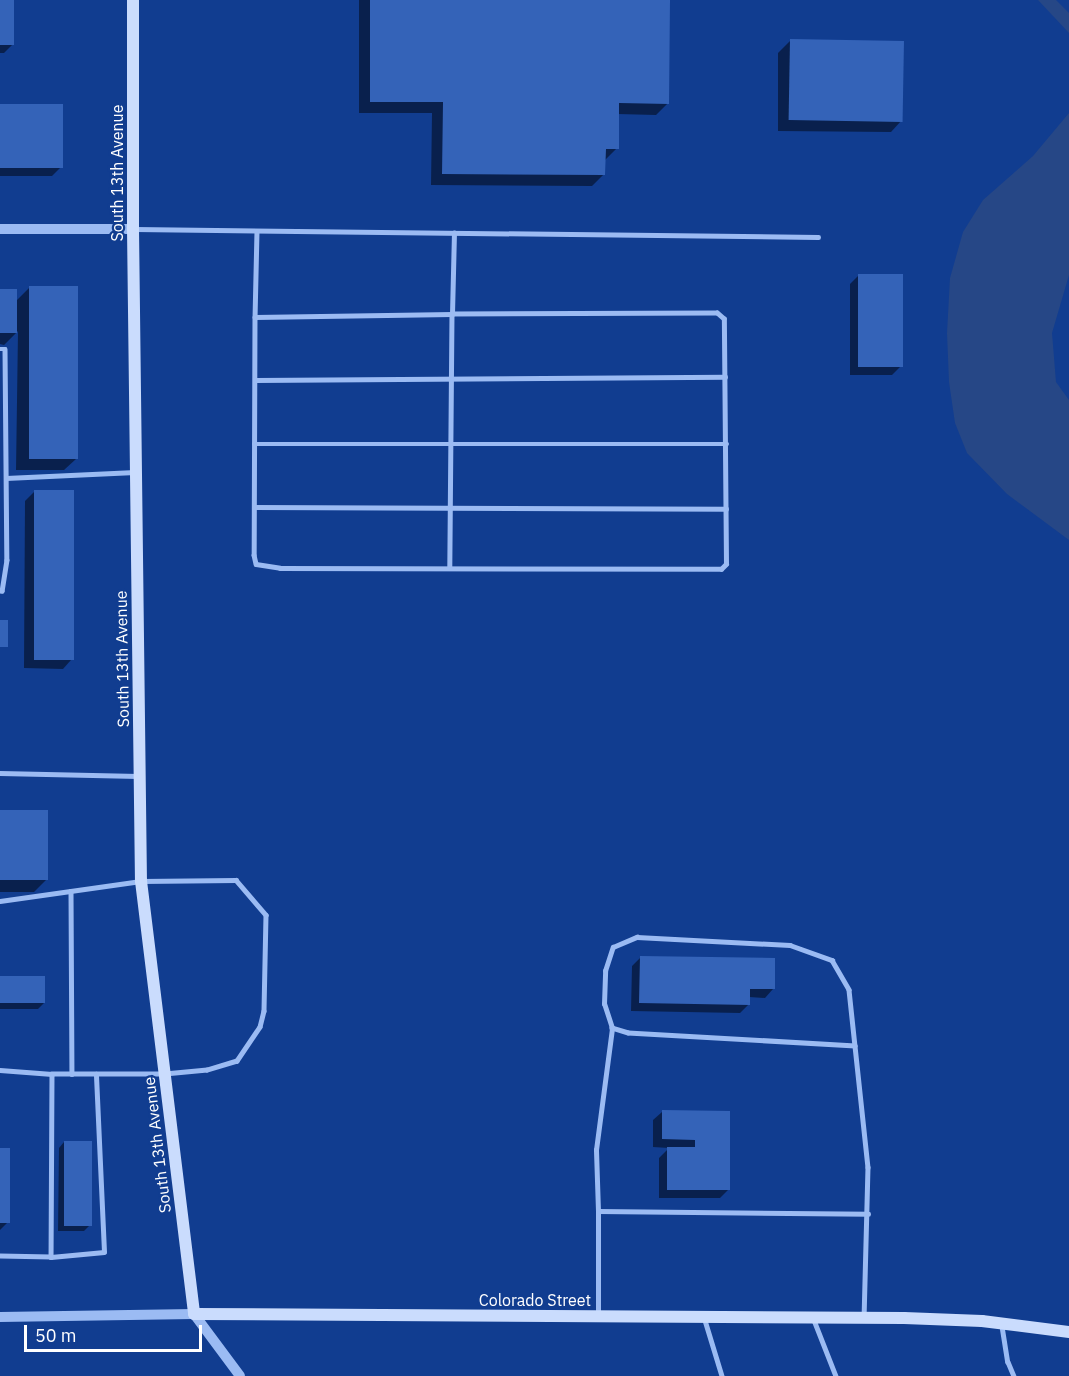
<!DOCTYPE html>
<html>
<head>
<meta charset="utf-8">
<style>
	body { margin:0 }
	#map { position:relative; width:1069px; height:1376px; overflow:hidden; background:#113d90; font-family:"IBM Plex Sans",sans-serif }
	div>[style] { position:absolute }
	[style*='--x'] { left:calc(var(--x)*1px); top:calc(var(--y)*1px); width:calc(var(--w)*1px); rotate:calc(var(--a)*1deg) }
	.water>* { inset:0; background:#264786 }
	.shadow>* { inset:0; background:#0007 }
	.building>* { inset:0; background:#3463b8; transform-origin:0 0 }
	.service>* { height:4.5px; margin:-2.25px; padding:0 2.25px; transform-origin:2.25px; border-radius:2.25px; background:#9bbbf3 }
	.tertiary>* { height:10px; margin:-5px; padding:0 5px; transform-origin:5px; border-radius:5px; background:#9bbbf3 }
	.secondary>* { height:12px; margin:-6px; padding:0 6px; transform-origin:6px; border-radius:6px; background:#cadcfd }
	span { translate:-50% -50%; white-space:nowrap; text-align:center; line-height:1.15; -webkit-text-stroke:4.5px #113d90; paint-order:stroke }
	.street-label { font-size:16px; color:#fff }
	.scale { position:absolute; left:24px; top:1325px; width:178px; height:27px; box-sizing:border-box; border:3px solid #fff; border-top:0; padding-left:8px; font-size:18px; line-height:21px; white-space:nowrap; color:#fff; -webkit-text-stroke:4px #113d90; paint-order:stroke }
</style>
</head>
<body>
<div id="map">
	<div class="water">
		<i style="clip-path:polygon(1038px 0,1056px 0,1069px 13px,1069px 33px)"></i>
		<i style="clip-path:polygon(1069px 113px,1069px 275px,1052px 333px,1056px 382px,1069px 400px,1069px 540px,1007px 494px,967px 453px,955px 423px,949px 382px,947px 333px,950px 278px,963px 232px,983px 200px,1033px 156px)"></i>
	</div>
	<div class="shadow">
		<i style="clip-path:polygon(0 0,13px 0,13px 44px,4px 53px,0 53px)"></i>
		<i style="clip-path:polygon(359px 0,668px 0,668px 103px,656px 115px,617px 114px,617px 148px,605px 160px,604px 174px,592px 186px,431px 185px,432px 113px,359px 113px)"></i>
		<i style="clip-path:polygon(790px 41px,902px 120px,891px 132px,778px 131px,778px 53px)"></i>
		<i style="clip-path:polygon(0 105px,61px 167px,52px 176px,0 176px)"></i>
		<i style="clip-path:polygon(859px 275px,901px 366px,892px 375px,850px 375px,850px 284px)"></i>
		<i style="clip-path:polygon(30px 287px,76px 459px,64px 470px,16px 470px,18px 331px,4px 345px,0 344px,0 290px,16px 301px)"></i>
		<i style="clip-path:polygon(34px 492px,71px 660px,63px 669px,24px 668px,25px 501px)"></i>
		<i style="clip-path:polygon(0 811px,46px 880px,34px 892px,0 892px)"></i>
		<i style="clip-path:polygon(641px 957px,773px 989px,765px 998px,749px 997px,749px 1004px,740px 1013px,631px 1011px,632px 966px)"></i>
		<i style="clip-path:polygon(0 977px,44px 1003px,38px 1009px,0 1009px)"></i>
		<i style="clip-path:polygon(662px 1112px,729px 1112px,728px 1190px,720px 1198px,659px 1198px,659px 1158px,669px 1148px,653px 1147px,653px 1120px)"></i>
		<i style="clip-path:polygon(64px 1142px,90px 1225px,84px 1231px,58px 1231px,59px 1148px)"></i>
		<i style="clip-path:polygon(0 1150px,8px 1222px,0 1230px)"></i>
	</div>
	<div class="building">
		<i style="left:0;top:0;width:14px;height:45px"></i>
		<i style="clip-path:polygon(370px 0,670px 0,669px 104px,619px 103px,619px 149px,606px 149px,605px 175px,442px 174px,443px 102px,370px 102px)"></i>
		<i style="left:790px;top:39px;width:114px;height:81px;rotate:1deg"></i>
		<i style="left:0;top:104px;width:63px;height:64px"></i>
		<i style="left:858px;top:274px;width:45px;height:93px"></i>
		<i style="left:29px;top:286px;width:49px;height:173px"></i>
		<i style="left:0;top:289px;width:17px;height:44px"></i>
		<i style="left:34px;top:490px;width:40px;height:170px"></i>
		<i style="left:0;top:620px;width:8px;height:27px"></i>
		<i style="left:0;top:810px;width:48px;height:70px"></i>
		<i style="clip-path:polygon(640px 956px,775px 958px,775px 989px,750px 989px,750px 1005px,639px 1003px)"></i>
		<i style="left:0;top:976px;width:45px;height:27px"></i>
		<i style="clip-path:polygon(662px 1110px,730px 1111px,730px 1190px,667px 1190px,667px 1147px,695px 1147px,695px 1140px,662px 1139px)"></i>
		<i style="left:64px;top:1141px;width:28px;height:85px"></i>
		<i style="left:0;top:1148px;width:10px;height:75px"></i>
	</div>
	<div class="service">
		<i style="--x:135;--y:229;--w:683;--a:0.67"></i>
		<i style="--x:257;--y:231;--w:86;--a:91.3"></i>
		<i style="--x:255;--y:317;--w:197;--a:-0.9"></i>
		<i style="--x:452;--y:314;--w:81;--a:-88.6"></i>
		<i style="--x:255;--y:317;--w:238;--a:90.2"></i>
		<i style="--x:254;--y:555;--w:9;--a:77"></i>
		<i style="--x:256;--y:564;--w:24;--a:9"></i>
		<i style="--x:280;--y:568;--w:441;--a:0.1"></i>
		<i style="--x:721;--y:569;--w:7;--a:-45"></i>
		<i style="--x:726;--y:564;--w:245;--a:-90.5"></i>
		<i style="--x:724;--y:319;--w:9;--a:-139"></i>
		<i style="--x:717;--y:313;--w:265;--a:179.8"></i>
		<i style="--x:452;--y:314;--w:254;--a:90.5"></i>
		<i style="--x:0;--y:349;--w:5;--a:0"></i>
		<i style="--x:5;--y:349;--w:211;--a:89.5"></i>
		<i style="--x:7;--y:560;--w:31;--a:99"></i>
		<i style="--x:2;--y:591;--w:2;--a:180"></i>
		<i style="--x:255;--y:380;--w:470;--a:-0.4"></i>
		<i style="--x:254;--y:444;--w:473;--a:0"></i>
		<i style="--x:6;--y:478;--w:129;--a:-2.7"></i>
		<i style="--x:254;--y:507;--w:472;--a:0.2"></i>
		<i style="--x:0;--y:773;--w:138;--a:1.2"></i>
		<i style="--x:71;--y:891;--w:183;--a:89.7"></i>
		<i style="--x:0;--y:901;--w:142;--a:-8.1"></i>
		<i style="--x:141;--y:881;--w:95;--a:-0.6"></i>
		<i style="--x:236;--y:880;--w:46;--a:49.4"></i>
		<i style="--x:266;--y:915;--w:96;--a:91.2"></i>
		<i style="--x:264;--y:1011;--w:16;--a:104"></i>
		<i style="--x:260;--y:1027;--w:41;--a:124.1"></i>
		<i style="--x:237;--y:1061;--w:31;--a:163"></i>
		<i style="--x:207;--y:1070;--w:42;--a:174.6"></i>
		<i style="--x:165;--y:1074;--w:113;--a:180"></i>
		<i style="--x:52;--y:1074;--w:183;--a:90.3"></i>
		<i style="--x:51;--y:1257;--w:51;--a:-178.9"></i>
		<i style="--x:855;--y:1046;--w:227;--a:-176.7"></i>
		<i style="--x:628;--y:1033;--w:17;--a:-163"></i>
		<i style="--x:612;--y:1028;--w:25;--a:-108"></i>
		<i style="--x:604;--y:1004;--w:33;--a:-88"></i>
		<i style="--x:605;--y:971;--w:25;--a:-72"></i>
		<i style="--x:613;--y:947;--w:26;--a:-23"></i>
		<i style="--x:637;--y:937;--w:153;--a:3"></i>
		<i style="--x:790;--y:945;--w:45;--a:19.7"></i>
		<i style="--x:832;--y:960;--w:34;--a:60"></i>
		<i style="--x:849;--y:990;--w:56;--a:83.9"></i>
		<i style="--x:855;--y:1046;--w:122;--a:83.9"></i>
		<i style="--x:868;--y:1167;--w:149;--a:91.5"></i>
		<i style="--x:0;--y:1070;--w:52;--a:4.4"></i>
		<i style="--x:598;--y:1211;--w:61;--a:-91.9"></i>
		<i style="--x:596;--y:1150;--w:123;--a:-82.5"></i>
		<i style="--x:51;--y:1257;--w:53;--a:-5.4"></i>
		<i style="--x:104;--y:1252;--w:178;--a:-92.6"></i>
		<i style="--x:598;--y:1316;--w:105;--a:-90"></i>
		<i style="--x:598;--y:1211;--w:270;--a:0.6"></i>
		<i style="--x:704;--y:1317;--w:62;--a:73"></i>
		<i style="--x:814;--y:1320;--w:60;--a:68.6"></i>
		<i style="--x:1002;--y:1326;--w:36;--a:81"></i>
		<i style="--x:1008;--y:1362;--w:15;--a:67"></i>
	</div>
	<div class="tertiary">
		<i style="--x:0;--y:229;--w:133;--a:0"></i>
		<i style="--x:0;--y:1317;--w:194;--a:-0.9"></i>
		<i style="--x:194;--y:1314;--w:77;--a:53.4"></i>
	</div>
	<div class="secondary">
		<i style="--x:133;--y:0;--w:229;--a:90"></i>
		<i style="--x:133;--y:229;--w:652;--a:89.3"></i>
		<i style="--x:141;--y:881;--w:436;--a:83"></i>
		<i style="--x:194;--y:1314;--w:710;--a:0.32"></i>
		<i style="--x:904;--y:1318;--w:78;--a:2.2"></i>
		<i style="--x:982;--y:1321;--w:88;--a:7.2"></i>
	</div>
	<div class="street-label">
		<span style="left:117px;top:173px;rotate:-90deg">South 13th Avenue</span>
		<span style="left:122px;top:659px;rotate:-91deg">South 13th Avenue</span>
		<span style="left:157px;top:1145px;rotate:-97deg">South 13th Avenue</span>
		<span style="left:535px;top:1300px">Colorado Street</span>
	</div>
	<div class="scale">50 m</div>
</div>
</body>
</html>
